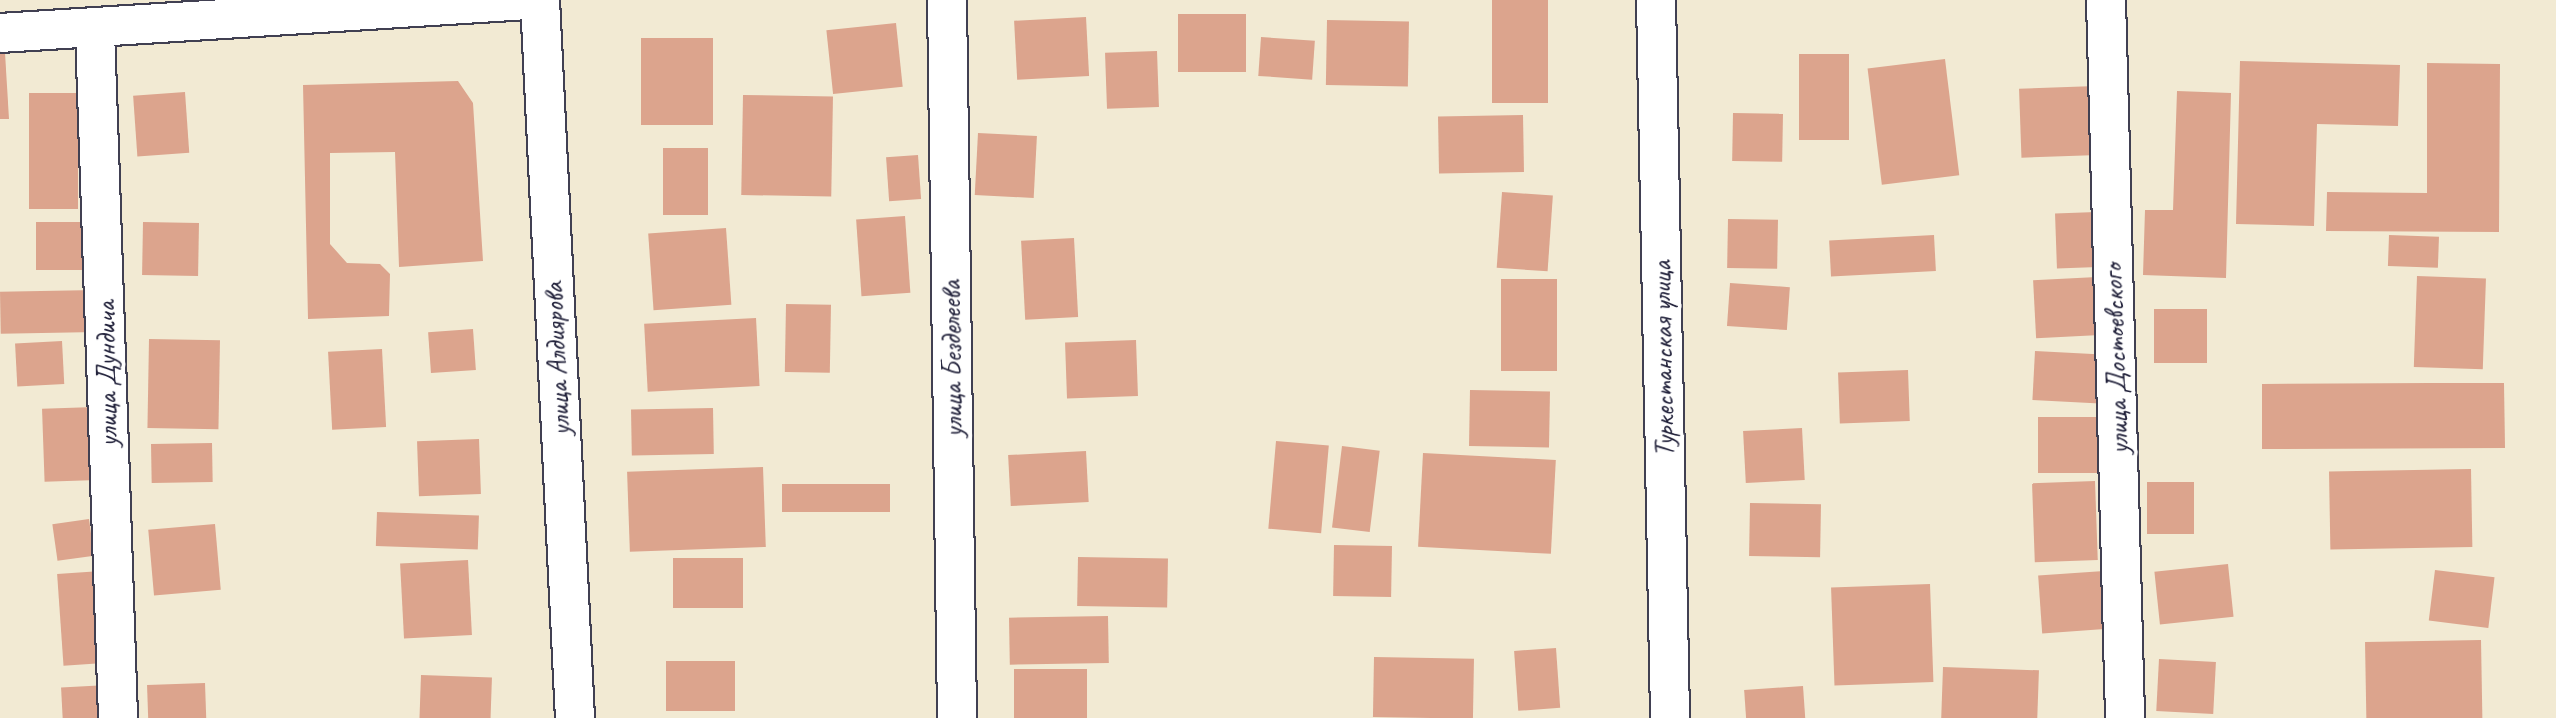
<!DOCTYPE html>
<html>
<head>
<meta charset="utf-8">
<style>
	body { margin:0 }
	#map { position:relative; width:2556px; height:718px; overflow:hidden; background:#f2ead3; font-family:Caveat,sans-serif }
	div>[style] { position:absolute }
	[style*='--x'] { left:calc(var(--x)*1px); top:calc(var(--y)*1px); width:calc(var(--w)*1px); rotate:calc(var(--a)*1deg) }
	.building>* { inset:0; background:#dca48d; transform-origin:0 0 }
	.roads { filter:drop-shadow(2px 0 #414052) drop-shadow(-2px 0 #414052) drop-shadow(0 2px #414052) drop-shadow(0 -2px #414052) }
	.minor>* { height:38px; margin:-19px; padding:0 19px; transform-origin:19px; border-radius:19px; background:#fff }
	span { translate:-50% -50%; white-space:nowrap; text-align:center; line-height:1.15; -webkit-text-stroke:7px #fff; paint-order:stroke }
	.street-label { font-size:28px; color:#22223b }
</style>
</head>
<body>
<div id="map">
	<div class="building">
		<i style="left:1492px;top:0;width:56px;height:103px"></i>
		<i style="left:1178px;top:14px;width:68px;height:58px"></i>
		<i style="left:1086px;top:17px;width:59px;height:72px;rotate:87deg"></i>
		<i style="left:1327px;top:20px;width:82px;height:65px;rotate:1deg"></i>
		<i style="left:896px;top:23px;width:64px;height:70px;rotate:84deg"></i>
		<i style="left:1261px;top:37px;width:54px;height:39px;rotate:4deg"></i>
		<i style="left:641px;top:38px;width:72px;height:87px"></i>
		<i style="left:1157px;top:51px;width:56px;height:52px;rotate:88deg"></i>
		<i style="clip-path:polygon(5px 53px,9px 119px,0 119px,0 54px)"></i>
		<i style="left:1799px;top:54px;width:50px;height:86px"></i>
		<i style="left:1945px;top:59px;width:117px;height:78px;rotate:83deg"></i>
		<i style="clip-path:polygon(2240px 61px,2400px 65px,2398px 126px,2317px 124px,2314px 226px,2236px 224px)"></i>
		<i style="clip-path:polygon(2427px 63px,2500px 64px,2499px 232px,2326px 231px,2327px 192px,2427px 193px)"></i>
		<i style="clip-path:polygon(458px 81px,473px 103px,483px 261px,399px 267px,395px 152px,330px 153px,330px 244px,347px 263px,380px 264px,390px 274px,389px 316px,308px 319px,303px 85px)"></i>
		<i style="left:2096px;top:86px;width:69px;height:77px;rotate:88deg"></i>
		<i style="clip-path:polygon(2177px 91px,2231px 93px,2226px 278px,2143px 275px,2145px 210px,2173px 210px)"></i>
		<i style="left:185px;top:92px;width:61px;height:52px;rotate:86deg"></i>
		<i style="left:78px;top:93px;width:116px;height:49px;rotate:90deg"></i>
		<i style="left:743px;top:95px;width:90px;height:100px;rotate:1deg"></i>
		<i style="left:1733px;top:113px;width:50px;height:48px;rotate:1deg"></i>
		<i style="left:1523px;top:115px;width:57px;height:85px;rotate:89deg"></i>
		<i style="left:978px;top:133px;width:59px;height:62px;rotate:3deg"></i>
		<i style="left:663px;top:148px;width:45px;height:67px"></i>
		<i style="left:918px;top:155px;width:44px;height:32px;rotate:86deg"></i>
		<i style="left:1502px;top:192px;width:51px;height:76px;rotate:4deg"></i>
		<i style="left:2096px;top:212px;width:55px;height:41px;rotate:88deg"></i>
		<i style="left:905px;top:216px;width:77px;height:49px;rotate:86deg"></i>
		<i style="left:1728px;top:219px;width:50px;height:49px;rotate:1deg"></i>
		<i style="left:36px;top:222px;width:52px;height:48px"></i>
		<i style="left:143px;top:222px;width:56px;height:53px;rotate:1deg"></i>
		<i style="left:726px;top:228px;width:77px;height:78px;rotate:86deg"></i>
		<i style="left:1934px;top:235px;width:36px;height:105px;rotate:87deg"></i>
		<i style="left:2389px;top:235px;width:50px;height:31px;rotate:2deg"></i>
		<i style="left:1074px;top:238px;width:79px;height:53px;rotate:87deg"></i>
		<i style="left:2417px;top:276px;width:69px;height:91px;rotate:2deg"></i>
		<i style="left:2097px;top:277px;width:58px;height:64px;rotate:87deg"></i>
		<i style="left:1501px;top:279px;width:56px;height:92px"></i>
		<i style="left:1730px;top:283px;width:60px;height:43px;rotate:4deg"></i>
		<i style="left:96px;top:290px;width:42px;height:96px;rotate:89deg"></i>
		<i style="left:786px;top:304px;width:45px;height:68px;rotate:1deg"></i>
		<i style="left:2154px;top:309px;width:53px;height:54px"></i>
		<i style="left:756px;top:318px;width:68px;height:112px;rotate:87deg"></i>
		<i style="left:473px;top:329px;width:41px;height:45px;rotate:86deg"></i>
		<i style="left:149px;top:339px;width:71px;height:89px;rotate:1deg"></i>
		<i style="left:1136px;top:340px;width:56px;height:71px;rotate:88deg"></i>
		<i style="left:62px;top:341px;width:43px;height:47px;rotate:87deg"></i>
		<i style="left:382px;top:349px;width:78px;height:54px;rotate:87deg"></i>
		<i style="left:2035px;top:351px;width:72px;height:49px;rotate:3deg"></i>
		<i style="left:1908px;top:370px;width:51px;height:70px;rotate:88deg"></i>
		<i style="clip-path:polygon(2430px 383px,2504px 383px,2505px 448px,2262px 449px,2262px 384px)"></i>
		<i style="left:1470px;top:390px;width:80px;height:56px;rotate:1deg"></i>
		<i style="left:95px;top:407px;width:73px;height:53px;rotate:88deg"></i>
		<i style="left:713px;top:408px;width:46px;height:82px;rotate:89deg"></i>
		<i style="left:2038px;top:417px;width:59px;height:56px"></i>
		<i style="left:1802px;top:428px;width:52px;height:59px;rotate:87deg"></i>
		<i style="left:479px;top:439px;width:55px;height:62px;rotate:88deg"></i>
		<i style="left:1276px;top:441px;width:53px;height:88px;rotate:5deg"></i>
		<i style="left:212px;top:443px;width:39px;height:61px;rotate:89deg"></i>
		<i style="left:1342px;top:446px;width:38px;height:82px;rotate:7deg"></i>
		<i style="left:1086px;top:451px;width:51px;height:78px;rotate:87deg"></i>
		<i style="left:1423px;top:453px;width:133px;height:94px;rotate:3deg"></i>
		<i style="left:763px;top:467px;width:80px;height:136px;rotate:88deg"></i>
		<i style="left:2471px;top:469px;width:78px;height:142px;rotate:89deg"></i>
		<i style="left:2095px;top:481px;width:79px;height:63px;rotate:88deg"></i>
		<i style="left:2147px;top:482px;width:47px;height:52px"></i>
		<i style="left:782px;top:484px;width:108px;height:28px"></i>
		<i style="left:1750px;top:503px;width:71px;height:53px;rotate:1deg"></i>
		<i style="left:377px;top:512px;width:102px;height:34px;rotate:2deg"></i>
		<i style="left:89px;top:519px;width:37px;height:37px;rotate:82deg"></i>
		<i style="left:215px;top:524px;width:66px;height:67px;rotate:85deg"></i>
		<i style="left:1334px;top:545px;width:58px;height:51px;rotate:1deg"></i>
		<i style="left:1078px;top:557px;width:90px;height:49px;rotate:1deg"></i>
		<i style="left:743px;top:558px;width:50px;height:70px;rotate:90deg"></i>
		<i style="left:468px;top:560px;width:75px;height:68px;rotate:87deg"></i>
		<i style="left:2228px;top:564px;width:53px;height:74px;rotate:84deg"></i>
		<i style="left:2435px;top:570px;width:60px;height:51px;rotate:7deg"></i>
		<i style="left:101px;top:571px;width:92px;height:44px;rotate:86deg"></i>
		<i style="left:2104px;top:571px;width:58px;height:66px;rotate:86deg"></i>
		<i style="left:1930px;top:584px;width:98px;height:99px;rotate:88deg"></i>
		<i style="left:1108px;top:616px;width:47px;height:99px;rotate:89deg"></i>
		<i style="left:2481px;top:640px;width:78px;height:116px;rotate:89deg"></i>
		<i style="left:1556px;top:648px;width:60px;height:42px;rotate:86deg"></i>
		<i style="left:1374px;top:657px;width:100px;height:60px;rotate:1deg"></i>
		<i style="left:2159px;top:659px;width:57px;height:52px;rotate:3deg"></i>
		<i style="left:735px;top:661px;width:50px;height:69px;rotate:90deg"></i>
		<i style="left:1943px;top:667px;width:96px;height:51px;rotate:2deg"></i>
		<i style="left:1087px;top:669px;width:49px;height:73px;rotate:90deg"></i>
		<i style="left:421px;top:675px;width:71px;height:43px;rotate:2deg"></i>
		<i style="left:205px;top:683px;width:35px;height:58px;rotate:88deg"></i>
		<i style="left:108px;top:685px;width:33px;height:47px;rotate:87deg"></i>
		<i style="left:1803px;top:686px;width:32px;height:59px;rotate:86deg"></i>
	</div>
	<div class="roads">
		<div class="minor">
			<i style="--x:540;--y:0;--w:719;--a:87.21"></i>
			<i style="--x:947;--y:0;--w:718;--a:89.2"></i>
			<i style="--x:1656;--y:0;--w:718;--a:88.88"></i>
			<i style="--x:2106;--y:0;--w:718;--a:88.48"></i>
			<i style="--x:95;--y:31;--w:687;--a:88.08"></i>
			<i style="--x:0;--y:33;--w:529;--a:-3.58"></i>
		</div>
	</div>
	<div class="street-label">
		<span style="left:557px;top:359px;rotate:-93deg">улица Алдиярова</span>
		<span style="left:952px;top:359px;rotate:-91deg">улица Безделеева</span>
		<span style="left:1663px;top:359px;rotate:-91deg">Туркестанская улица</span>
		<span style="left:2116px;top:359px;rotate:-92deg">улица Достоевского</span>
		<span style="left:107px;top:374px;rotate:-91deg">улица Дундича</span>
	</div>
</div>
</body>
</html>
